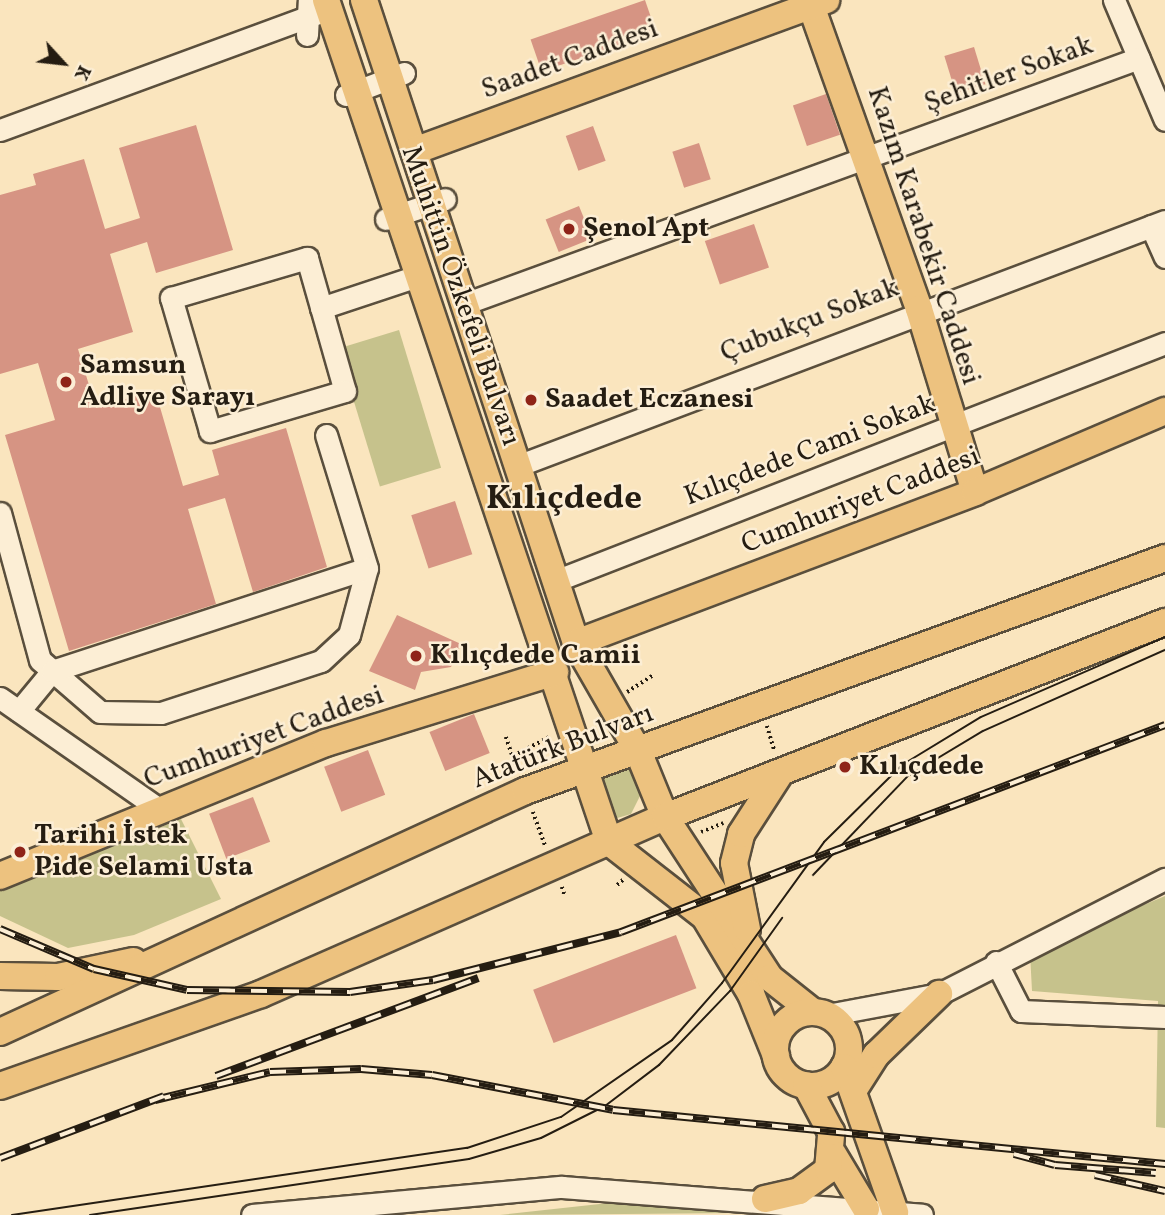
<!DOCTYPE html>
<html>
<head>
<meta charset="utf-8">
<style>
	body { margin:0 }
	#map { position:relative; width:1165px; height:1215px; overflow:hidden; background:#fae5be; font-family:Vollkorn,serif }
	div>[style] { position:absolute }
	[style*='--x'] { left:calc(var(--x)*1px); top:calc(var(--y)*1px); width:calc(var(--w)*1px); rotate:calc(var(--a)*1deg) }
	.green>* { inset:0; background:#c6c28c; transform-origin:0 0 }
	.building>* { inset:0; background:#d69483; transform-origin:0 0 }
	.path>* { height:3.5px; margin-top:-1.75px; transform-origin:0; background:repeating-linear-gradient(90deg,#251d12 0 2px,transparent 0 5.5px) }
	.roads { filter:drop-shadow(2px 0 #5a4f3d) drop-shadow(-2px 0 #5a4f3d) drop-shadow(0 2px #5a4f3d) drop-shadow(0 -2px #5a4f3d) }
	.minor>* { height:21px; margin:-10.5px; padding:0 10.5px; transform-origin:10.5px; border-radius:10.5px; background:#fceed5 }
	.major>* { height:26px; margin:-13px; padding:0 13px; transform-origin:13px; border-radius:13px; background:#edc27f }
	.major>.ring { margin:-13px; padding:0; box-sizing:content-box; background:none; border:26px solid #edc27f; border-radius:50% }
	.tram>* { height:2px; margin:-1px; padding:0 1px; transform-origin:1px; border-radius:1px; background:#251d12 }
	.rail>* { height:8px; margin-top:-4px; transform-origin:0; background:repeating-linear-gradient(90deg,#fceed5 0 16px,#251d12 0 32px); box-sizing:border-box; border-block:2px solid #251d12 }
	.dots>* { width:19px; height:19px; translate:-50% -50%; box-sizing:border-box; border:4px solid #fceed5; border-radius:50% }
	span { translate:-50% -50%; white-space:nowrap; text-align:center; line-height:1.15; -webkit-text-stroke:5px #fceed5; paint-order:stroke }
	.street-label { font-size:28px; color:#251d12 }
	.poi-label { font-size:28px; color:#251d12; font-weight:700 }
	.left { translate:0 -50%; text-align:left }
	.district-label { font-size:35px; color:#251d12; font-weight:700 }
	.north { position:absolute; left:28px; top:28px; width:70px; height:70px; -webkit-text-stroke:5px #fceed5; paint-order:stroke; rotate:117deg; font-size:19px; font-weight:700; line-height:28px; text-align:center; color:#251d12 }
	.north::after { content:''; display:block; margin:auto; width:24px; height:32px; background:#251d12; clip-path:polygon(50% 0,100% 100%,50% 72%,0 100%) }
</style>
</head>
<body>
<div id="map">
	<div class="green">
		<i style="left:399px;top:330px;width:144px;height:64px;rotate:73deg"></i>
		<i style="clip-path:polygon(622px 764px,637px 774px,643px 790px,631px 814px,614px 819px,591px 778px)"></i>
		<i style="clip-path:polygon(181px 819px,221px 899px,134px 935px,68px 948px,0 916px,0 891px)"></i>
		<i style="clip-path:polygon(1165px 896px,1165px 1128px,1156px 1127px,1158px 1001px,1032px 991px,1030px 953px)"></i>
		<i style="clip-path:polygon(618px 1202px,741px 1213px,500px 1215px)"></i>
	</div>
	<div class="building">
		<i style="left:645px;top:0;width:34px;height:121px;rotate:71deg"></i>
		<i style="left:974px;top:47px;width:39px;height:31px;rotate:73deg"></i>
		<i style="left:826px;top:94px;width:43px;height:35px;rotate:71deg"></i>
		<i style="clip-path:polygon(196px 125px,233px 250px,156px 273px,147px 242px,110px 254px,133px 332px,78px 349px,96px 408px,155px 390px,183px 486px,219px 475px,212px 450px,286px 428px,327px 567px,253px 592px,225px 498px,188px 509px,216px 604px,69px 651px,5px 435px,55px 420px,38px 363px,0 374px,0 195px,36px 185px,33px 174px,84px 159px,105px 229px,140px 218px,119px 148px)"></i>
		<i style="left:593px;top:126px;width:37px;height:29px;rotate:70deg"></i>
		<i style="left:699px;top:143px;width:38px;height:28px;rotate:72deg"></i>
		<i style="left:579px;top:206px;width:35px;height:36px;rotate:68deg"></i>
		<i style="left:754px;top:224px;width:46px;height:52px;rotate:71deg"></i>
		<i style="left:455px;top:501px;width:56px;height:46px;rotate:72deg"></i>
		<i style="clip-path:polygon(397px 615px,461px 644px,451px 667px,421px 672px,415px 690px,369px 671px)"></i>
		<i style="left:474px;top:714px;width:42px;height:48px;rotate:68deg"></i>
		<i style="left:368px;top:750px;width:48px;height:47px;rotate:69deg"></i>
		<i style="left:253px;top:797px;width:48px;height:47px;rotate:69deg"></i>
		<i style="left:676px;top:935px;width:57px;height:153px;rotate:69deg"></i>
	</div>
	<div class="path">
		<i style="--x:627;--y:692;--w:31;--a:-33"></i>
		<i style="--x:767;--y:726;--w:27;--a:73"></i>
		<i style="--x:506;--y:737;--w:37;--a:71"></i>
		<i style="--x:513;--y:756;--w:43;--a:-27.8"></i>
		<i style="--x:533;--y:812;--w:37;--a:70"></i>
		<i style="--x:701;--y:832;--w:24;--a:-22"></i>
		<i style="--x:617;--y:885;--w:9;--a:-41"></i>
		<i style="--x:562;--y:887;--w:9;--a:72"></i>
	</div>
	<div class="roads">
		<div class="minor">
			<i style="--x:1114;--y:0;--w:130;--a:67"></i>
			<i style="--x:307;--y:35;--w:35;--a:-87"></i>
			<i style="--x:346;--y:95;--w:62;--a:-20.8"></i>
			<i style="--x:0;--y:130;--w:351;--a:-20.2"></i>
			<i style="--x:386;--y:219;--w:62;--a:-18.7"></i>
			<i style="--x:1151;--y:226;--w:34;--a:66"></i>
			<i style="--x:307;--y:258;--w:138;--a:74.1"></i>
			<i style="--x:345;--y:391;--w:141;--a:163.5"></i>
			<i style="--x:210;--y:431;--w:139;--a:-106.3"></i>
			<i style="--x:171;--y:298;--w:142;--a:-16.4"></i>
			<i style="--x:464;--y:304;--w:718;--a:-20.02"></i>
			<i style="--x:321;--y:308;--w:104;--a:-18.4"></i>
			<i style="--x:517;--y:466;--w:693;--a:-20.71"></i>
			<i style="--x:0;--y:513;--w:152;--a:74.8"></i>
			<i style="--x:40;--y:660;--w:79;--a:40.9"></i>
			<i style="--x:100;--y:712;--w:61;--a:0.9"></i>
			<i style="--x:161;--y:713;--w:168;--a:-18"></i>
			<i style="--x:321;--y:661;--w:38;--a:-43"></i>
			<i style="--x:349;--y:635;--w:69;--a:-75"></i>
			<i style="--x:367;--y:568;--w:139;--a:-107.1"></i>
			<i style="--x:555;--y:581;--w:655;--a:-21.31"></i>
			<i style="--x:0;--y:698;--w:194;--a:34.9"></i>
			<i style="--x:19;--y:711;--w:52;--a:-50.5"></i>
			<i style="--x:52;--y:671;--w:331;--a:-18.1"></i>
			<i style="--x:996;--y:962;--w:55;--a:63"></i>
			<i style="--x:1021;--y:1011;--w:144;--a:2.4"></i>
			<i style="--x:827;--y:1015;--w:114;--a:-10.6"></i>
			<i style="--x:939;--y:994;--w:254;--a:-27"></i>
			<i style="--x:252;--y:1215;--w:311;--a:-5.2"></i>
			<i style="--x:562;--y:1187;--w:361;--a:4.4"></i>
		</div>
		<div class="major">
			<i style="--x:326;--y:0;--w:888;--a:71.42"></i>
			<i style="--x:609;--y:842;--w:122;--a:38"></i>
			<i style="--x:705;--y:917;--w:90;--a:59.1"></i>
			<i style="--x:751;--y:994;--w:67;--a:68"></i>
			<i style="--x:364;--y:0;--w:677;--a:71.75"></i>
			<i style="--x:576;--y:643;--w:125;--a:60.1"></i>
			<i style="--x:638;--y:751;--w:71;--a:67.8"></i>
			<i style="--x:665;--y:817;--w:192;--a:56.9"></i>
			<i style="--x:770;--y:978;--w:55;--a:38.3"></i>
			<i style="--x:809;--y:0;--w:328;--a:70.4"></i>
			<i style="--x:919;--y:309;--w:191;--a:73"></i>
			<i style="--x:414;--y:151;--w:439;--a:-20.1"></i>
			<i style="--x:576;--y:643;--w:427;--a:-20.7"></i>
			<i style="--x:975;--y:492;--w:207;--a:-23.1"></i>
			<i style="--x:0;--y:876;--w:352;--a:-22.2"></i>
			<i style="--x:326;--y:743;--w:240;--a:-17.2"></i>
			<i style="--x:747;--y:929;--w:67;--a:-101.1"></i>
			<i style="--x:734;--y:863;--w:30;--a:-76"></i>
			<i style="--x:741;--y:834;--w:70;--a:-57.2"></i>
			<i style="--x:0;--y:976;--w:58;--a:1"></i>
			<i style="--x:58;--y:977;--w:77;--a:-12"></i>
			<i class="ring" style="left:775px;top:1012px;width:48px;height:48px"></i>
			<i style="--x:0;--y:1032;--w:578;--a:-24.66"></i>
			<i style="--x:525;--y:791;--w:681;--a:-20"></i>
			<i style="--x:844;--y:1067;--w:154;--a:70.6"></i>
			<i style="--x:0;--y:1086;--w:277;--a:-19.4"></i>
			<i style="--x:261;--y:994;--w:441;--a:-23.7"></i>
			<i style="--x:665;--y:817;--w:537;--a:-21.31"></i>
			<i style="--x:853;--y:1091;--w:43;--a:-57.4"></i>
			<i style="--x:876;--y:1055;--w:88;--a:-44.1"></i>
			<i style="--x:833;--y:1154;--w:64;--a:59"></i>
			<i style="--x:765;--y:1199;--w:35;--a:-13"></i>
			<i style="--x:799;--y:1191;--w:36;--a:-36"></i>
			<i style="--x:828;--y:1170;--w:38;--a:-85"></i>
			<i style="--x:831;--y:1132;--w:53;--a:-118"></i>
		</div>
	</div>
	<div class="tram">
		<i style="--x:813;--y:875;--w:137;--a:-46.2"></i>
		<i style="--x:908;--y:776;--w:87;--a:-31"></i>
		<i style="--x:983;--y:731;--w:199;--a:-24"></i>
		<i style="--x:12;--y:1215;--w:460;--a:-8.4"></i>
		<i style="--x:467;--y:1148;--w:99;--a:-18.3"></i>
		<i style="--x:561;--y:1117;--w:135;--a:-34.7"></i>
		<i style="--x:672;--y:1040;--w:76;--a:-48.7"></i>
		<i style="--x:722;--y:983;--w:174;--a:-54.1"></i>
		<i style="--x:824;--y:842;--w:110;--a:-44.6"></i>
		<i style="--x:902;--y:765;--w:92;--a:-31.3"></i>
		<i style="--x:981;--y:717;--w:201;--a:-23.5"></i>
		<i style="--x:90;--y:1215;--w:383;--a:-8.4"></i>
		<i style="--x:469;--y:1159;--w:75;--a:-16.3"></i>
		<i style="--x:541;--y:1138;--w:72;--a:-26.6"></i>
		<i style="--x:605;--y:1106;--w:68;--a:-37.2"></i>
		<i style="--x:659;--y:1065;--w:103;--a:-46.2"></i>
		<i style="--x:730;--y:991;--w:90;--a:-54.5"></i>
	</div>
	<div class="rail">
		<i style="--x:0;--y:929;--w:102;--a:23.1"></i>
		<i style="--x:94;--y:969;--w:95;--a:12.7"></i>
		<i style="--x:187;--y:990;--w:163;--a:0.7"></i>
		<i style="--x:350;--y:992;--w:84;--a:-8.2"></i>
		<i style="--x:433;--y:980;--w:194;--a:-14.3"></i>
		<i style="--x:621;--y:932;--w:582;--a:-20.83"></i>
		<i style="--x:216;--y:1076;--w:280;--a:-20.5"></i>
		<i style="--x:155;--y:1100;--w:118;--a:-13.7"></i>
		<i style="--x:270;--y:1072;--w:91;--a:-1.9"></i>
		<i style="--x:361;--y:1069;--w:71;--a:4.8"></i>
		<i style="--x:432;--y:1075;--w:184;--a:10.9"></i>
		<i style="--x:613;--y:1110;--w:555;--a:5.59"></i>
		<i style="--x:1014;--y:1154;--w:42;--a:15"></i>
		<i style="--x:1055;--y:1165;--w:101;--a:4.5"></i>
		<i style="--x:0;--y:1158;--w:175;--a:-20.7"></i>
		<i style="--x:1095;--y:1175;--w:72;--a:12.9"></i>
	</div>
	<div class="dots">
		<i style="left:569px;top:229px;background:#8f2418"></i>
		<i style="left:66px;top:382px;background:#8f2418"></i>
		<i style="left:531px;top:400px;background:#8f2418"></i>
		<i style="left:416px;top:656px;background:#8f2418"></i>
		<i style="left:845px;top:767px;background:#8f2418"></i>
		<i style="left:20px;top:852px;background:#8f2418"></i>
	</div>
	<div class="street-label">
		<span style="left:570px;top:60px;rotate:-20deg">Saadet Caddesi</span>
		<span style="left:1009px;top:75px;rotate:-20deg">Şehitler Sokak</span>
		<span style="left:923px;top:236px;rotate:72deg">Kazım Karabekir Caddesi</span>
		<span style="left:460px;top:296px;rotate:71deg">Muhittin Özkefeli Bulvarı</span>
		<span style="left:810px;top:321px;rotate:-21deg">Çubukçu Sokak</span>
		<span style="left:810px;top:451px;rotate:-21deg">Kılıçdede Cami Sokak</span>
		<span style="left:861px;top:501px;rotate:-21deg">Cumhuriyet Caddesi</span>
		<span style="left:264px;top:738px;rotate:-20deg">Cumhuriyet Caddesi</span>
		<span style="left:563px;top:747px;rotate:-21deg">Atatürk Bulvarı</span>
	</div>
	<div class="poi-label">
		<span class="left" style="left:583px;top:229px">Şenol Apt</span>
		<span class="left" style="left:80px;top:382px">Samsun<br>Adliye Sarayı</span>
		<span class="left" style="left:545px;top:400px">Saadet Eczanesi</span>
		<span class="left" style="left:430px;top:656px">Kılıçdede Camii</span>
		<span class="left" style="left:859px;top:767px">Kılıçdede</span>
		<span class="left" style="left:34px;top:852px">Tarihi İstek<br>Pide Selami Usta</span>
	</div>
	<div class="district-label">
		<span style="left:564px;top:499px">Kılıçdede</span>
	</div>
	<div class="north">K</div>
</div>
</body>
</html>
